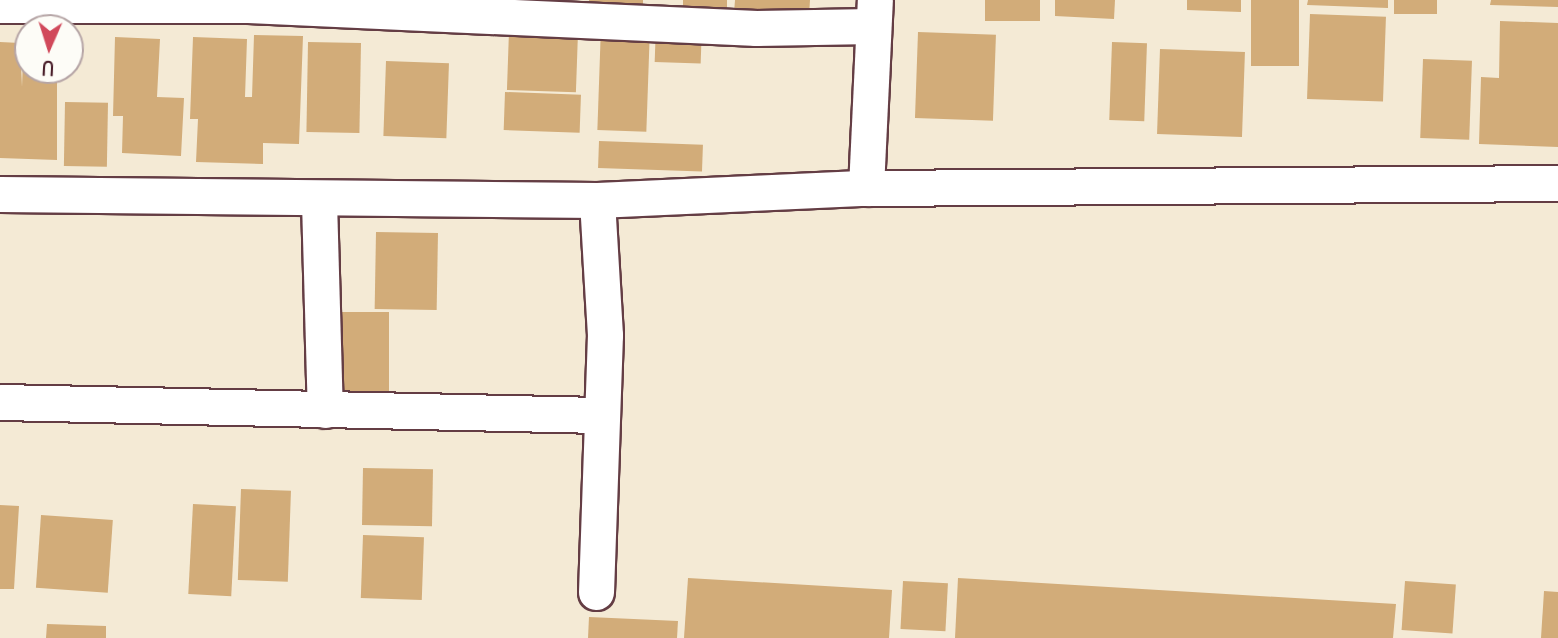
<!DOCTYPE html>
<html>
<head>
<meta charset="utf-8">
<style>
	body { margin:0 }
	#map { position:relative; width:1558px; height:638px; overflow:hidden; background:#f4ead5; font-family:Delius,sans-serif }
	div>[style] { position:absolute }
	[style*='--x'] { left:calc(var(--x)*1px); top:calc(var(--y)*1px); width:calc(var(--w)*1px); rotate:calc(var(--a)*1deg) }
	.building>* { inset:0; background:#d2ac79; transform-origin:0 0 }
	.roads { filter:drop-shadow(2px 0 #643d44) drop-shadow(-2px 0 #643d44) drop-shadow(0 2px #643d44) drop-shadow(0 -2px #643d44) }
	.street>* { height:35px; margin:-17.5px; padding:0 17.5px; transform-origin:17.5px; border-radius:17.5px; background:#fff }
	span { translate:-50% -50%; white-space:nowrap; text-align:center; line-height:1.15; -webkit-text-stroke:6px #fdfcf7; paint-order:stroke }
	.north { position:absolute; left:14px; top:14px; width:70px; height:70px; box-sizing:border-box; background:#fdfcf7; border:2px solid #b5a4a5; border-radius:50%; rotate:183deg; font-size:19px; font-weight:700; line-height:28px; text-align:center; color:#4a1f2b }
	.north::after { content:''; display:block; margin:auto; width:24px; height:32px; background:#d1495b; clip-path:polygon(50% 0,100% 100%,50% 72%,0 100%) }
</style>
</head>
<body>
<div id="map">
	<div class="building">
		<i style="clip-path:polygon(589px 0,643px 0,643px 8px,589px 6px)"></i>
		<i style="left:683px;top:0;width:44px;height:14px"></i>
		<i style="clip-path:polygon(735px 0,810px 0,809px 15px,734px 13px)"></i>
		<i style="left:985px;top:0;width:55px;height:21px"></i>
		<i style="clip-path:polygon(1055px 0,1115px 0,1114px 19px,1055px 16px)"></i>
		<i style="clip-path:polygon(1187px 0,1241px 0,1241px 12px,1187px 10px)"></i>
		<i style="left:1251px;top:0;width:48px;height:66px"></i>
		<i style="clip-path:polygon(1308px 0,1388px 0,1388px 8px,1307px 5px)"></i>
		<i style="left:1394px;top:0;width:43px;height:14px"></i>
		<i style="clip-path:polygon(1491px 0,1558px 0,1558px 7px,1490px 5px)"></i>
		<i style="left:1310px;top:14px;width:76px;height:85px;rotate:2deg"></i>
		<i style="clip-path:polygon(1500px 21px,1558px 23px,1558px 147px,1479px 144px,1481px 77px,1499px 78px)"></i>
		<i style="left:656px;top:24px;width:46px;height:38px;rotate:2deg"></i>
		<i style="left:601px;top:26px;width:49px;height:104px;rotate:2deg"></i>
		<i style="clip-path:polygon(24px 29px,28px 70px,57px 70px,57px 160px,0 158px,0 42px,20px 43px,22px 87px)"></i>
		<i style="left:509px;top:31px;width:69px;height:59px;rotate:2deg"></i>
		<i style="left:918px;top:32px;width:78px;height:86px;rotate:2deg"></i>
		<i style="clip-path:polygon(254px 35px,303px 36px,299px 144px,263px 143px,263px 164px,196px 162px,198px 119px,190px 119px,193px 37px,247px 39px,245px 97px,252px 97px)"></i>
		<i style="clip-path:polygon(115px 37px,160px 39px,157px 97px,184px 98px,181px 156px,122px 153px,123px 116px,113px 116px)"></i>
		<i style="left:308px;top:42px;width:53px;height:90px;rotate:1deg"></i>
		<i style="left:1112px;top:42px;width:35px;height:78px;rotate:2deg"></i>
		<i style="left:1160px;top:49px;width:85px;height:85px;rotate:2deg"></i>
		<i style="left:1423px;top:59px;width:49px;height:79px;rotate:2deg"></i>
		<i style="left:386px;top:61px;width:63px;height:75px;rotate:2deg"></i>
		<i style="left:505px;top:92px;width:76px;height:38px;rotate:2deg"></i>
		<i style="left:65px;top:102px;width:43px;height:64px;rotate:1deg"></i>
		<i style="left:599px;top:141px;width:104px;height:27px;rotate:2deg"></i>
		<i style="left:376px;top:232px;width:62px;height:77px;rotate:1deg"></i>
		<i style="left:337px;top:312px;width:52px;height:80px"></i>
		<i style="left:363px;top:468px;width:70px;height:57px;rotate:1deg"></i>
		<i style="left:241px;top:489px;width:50px;height:91px;rotate:2deg"></i>
		<i style="left:193px;top:504px;width:43px;height:90px;rotate:3deg"></i>
		<i style="clip-path:polygon(0 505px,19px 506px,14px 589px,0 589px)"></i>
		<i style="left:41px;top:515px;width:72px;height:73px;rotate:4deg"></i>
		<i style="left:363px;top:535px;width:61px;height:63px;rotate:2deg"></i>
		<i style="clip-path:polygon(688px 578px,892px 590px,889px 638px,684px 638px)"></i>
		<i style="clip-path:polygon(958px 578px,1396px 604px,1393px 638px,955px 638px)"></i>
		<i style="left:903px;top:581px;width:45px;height:48px;rotate:3deg"></i>
		<i style="left:1405px;top:581px;width:51px;height:49px;rotate:4deg"></i>
		<i style="clip-path:polygon(1544px 591px,1558px 592px,1558px 638px,1541px 638px)"></i>
		<i style="clip-path:polygon(589px 617px,678px 621px,677px 638px,588px 638px)"></i>
		<i style="clip-path:polygon(47px 624px,106px 626px,106px 638px,46px 638px)"></i>
	</div>
	<div class="roads">
		<div class="street">
			<i style="--x:0;--y:5;--w:248;--a:0"></i>
			<i style="--x:248;--y:5;--w:509;--a:2.59"></i>
			<i style="--x:756;--y:28;--w:117;--a:-1"></i>
			<i style="--x:866;--y:188;--w:188;--a:-87.3"></i>
			<i style="--x:0;--y:194;--w:597;--a:0.58"></i>
			<i style="--x:597;--y:200;--w:269;--a:-2.6"></i>
			<i style="--x:866;--y:188;--w:692;--a:-0.41"></i>
			<i style="--x:319;--y:201;--w:209;--a:88.4"></i>
			<i style="--x:0;--y:402;--w:602;--a:1.24"></i>
			<i style="--x:596;--y:592;--w:257;--a:-88"></i>
			<i style="--x:605;--y:335;--w:135;--a:-93.4"></i>
		</div>
	</div>
	<div class="north">U</div>
</div>
</body>
</html>
